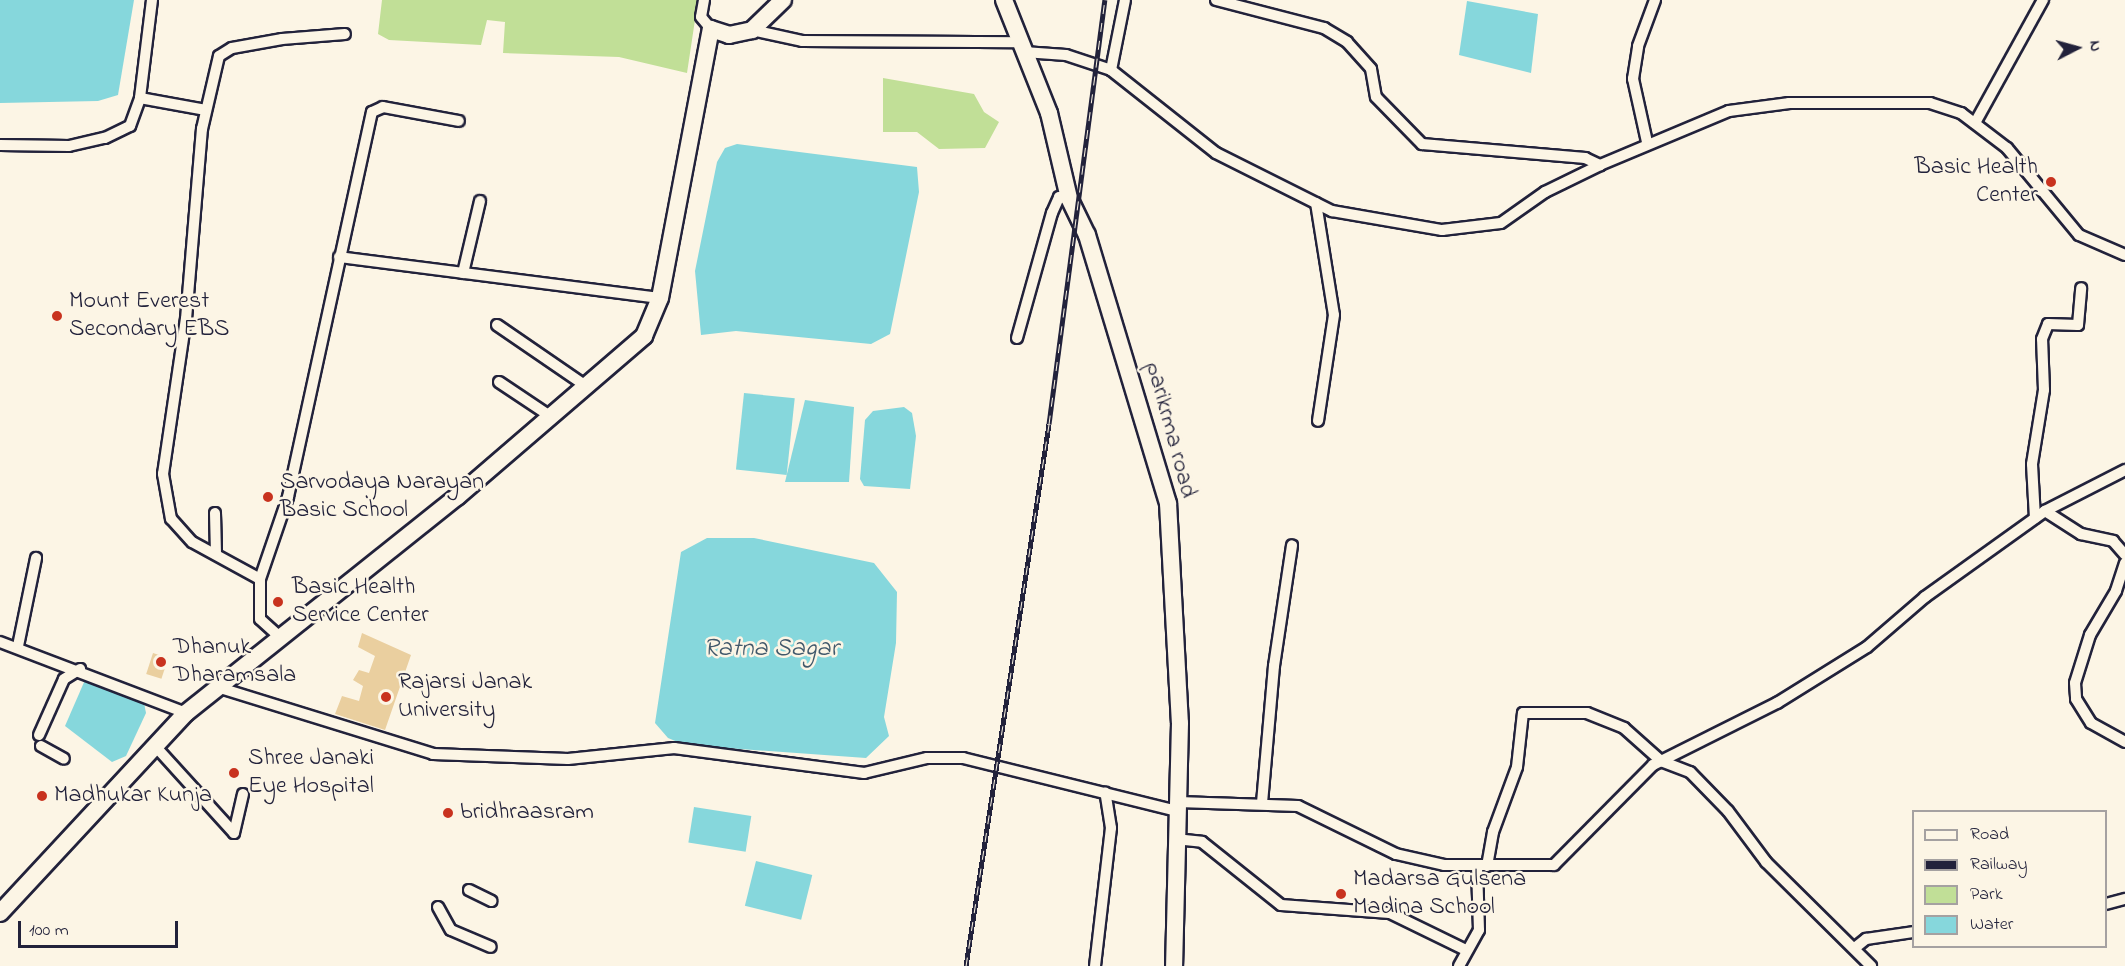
<!DOCTYPE html>
<html>
<head>
<meta charset="utf-8">
<style>
	body { margin:0 }
	#map { position:relative; width:2125px; height:966px; overflow:hidden; background:#fcf5e5; font-family:"Indie Flower",sans-serif }
	div>[style] { position:absolute }
	[style*='--x'] { left:calc(var(--x)*1px); top:calc(var(--y)*1px); width:calc(var(--w)*1px); rotate:calc(var(--a)*1deg) }
	.green>* { inset:0; background:#c1df97 }
	.water>* { inset:0; background:#86d7dc; transform-origin:0 0 }
	.building>* { inset:0; background:#eacf9f; transform-origin:0 0 }
	.roads { filter:drop-shadow(2px 0 #22223b) drop-shadow(-2px 0 #22223b) drop-shadow(0 2px #22223b) drop-shadow(0 -2px #22223b) }
	.street>* { height:10px; margin:-5px; padding:0 5px; transform-origin:5px; border-radius:5px; background:#fcf5e5 }
	.secondary>* { height:16px; margin:-8px; padding:0 8px; transform-origin:8px; border-radius:8px; background:#fcf5e5 }
	.rail>* { height:5px; margin-top:-2.5px; transform-origin:0; background:repeating-linear-gradient(90deg,#fcf5e5 0 9px,#22223b 0 18px); box-sizing:border-box; border-block:2px solid #22223b }
	.dots>* { width:16px; height:16px; translate:-50% -50%; box-sizing:border-box; border:3px solid #fcf5e5; border-radius:50% }
	span { translate:-50% -50%; white-space:nowrap; text-align:center; line-height:1.15; -webkit-text-stroke:5px #fcf5e5; paint-order:stroke }
	.poi-label { font-size:24px; color:#22223b }
	.right { translate:-100% -50%; text-align:right }
	.left { translate:0 -50%; text-align:left }
	.street-label { font-size:24px; color:#22223b }
	.water-label { font-size:26px; color:#40586b; font-style:italic }
	.legend { position:absolute; left:1912px; top:810px; width:195px; height:138px; box-sizing:border-box; background:#fcf5e5; border:2px solid #a5a1a1; margin:0; padding:8px 10px; list-style:none; font-size:18px; color:#22223b }
	.legend li { display:flex; align-items:center; gap:12px; height:30px }
	.legend b { width:30px; border:2px solid #a5a1a1 }
	.north { position:absolute; left:2047px; top:18px; width:60px; height:60px; -webkit-text-stroke:4px #fcf5e5; paint-order:stroke; rotate:84deg; font-size:16px; font-weight:700; line-height:24px; text-align:center; color:#22223b }
	.north::after { content:''; display:block; margin:auto; width:21px; height:27px; background:#22223b; clip-path:polygon(50% 0,100% 100%,50% 72%,0 100%) }
	.scale { position:absolute; left:18px; top:921px; width:160px; height:27px; box-sizing:border-box; border:3px solid #22223b; border-top:0; padding-left:8px; font-size:18px; line-height:21px; white-space:nowrap; color:#22223b; -webkit-text-stroke:4px #fcf5e5; paint-order:stroke }
</style>
</head>
<body>
<div id="map">
	<div class="green">
		<i style="clip-path:polygon(382px 0,698px 0,687px 73px,619px 57px,503px 53px,505px 22px,487px 20px,481px 45px,389px 40px,378px 34px)"></i>
		<i style="clip-path:polygon(883px 78px,974px 94px,984px 112px,999px 122px,985px 148px,939px 149px,917px 132px,883px 132px)"></i>
	</div>
	<div class="water">
		<i style="clip-path:polygon(0 0,134px 0,118px 95px,98px 101px,0 103px)"></i>
		<i style="clip-path:polygon(1467px 1px,1538px 14px,1531px 73px,1459px 55px)"></i>
		<i style="clip-path:polygon(737px 144px,917px 167px,919px 192px,890px 334px,871px 344px,736px 331px,701px 335px,695px 271px,717px 162px,725px 148px)"></i>
		<i style="left:744px;top:393px;width:51px;height:77px;rotate:6deg"></i>
		<i style="clip-path:polygon(805px 400px,854px 407px,849px 482px,785px 482px)"></i>
		<i style="clip-path:polygon(904px 407px,912px 413px,916px 436px,910px 489px,864px 486px,860px 479px,865px 420px,873px 411px)"></i>
		<i style="clip-path:polygon(754px 538px,874px 563px,897px 592px,896px 643px,884px 717px,889px 736px,866px 758px,685px 745px,668px 738px,655px 723px,681px 552px,707px 538px)"></i>
		<i style="clip-path:polygon(85px 680px,143px 698px,146px 713px,126px 756px,112px 762px,65px 726px)"></i>
		<i style="left:694px;top:807px;width:58px;height:36px;rotate:9deg"></i>
		<i style="left:756px;top:861px;width:58px;height:46px;rotate:14deg"></i>
	</div>
	<div class="building">
		<i style="clip-path:polygon(362px 633px,411px 655px,385px 730px,335px 714px,342px 696px,359px 701px,363px 686px,353px 680px,359px 670px,369px 673px,375px 656px,358px 647px)"></i>
		<i style="left:153px;top:653px;width:16px;height:22px;rotate:18deg"></i>
	</div>
	<div class="roads">
		<div class="street">
			<i style="--x:152;--y:0;--w:99;--a:97"></i>
			<i style="--x:140;--y:98;--w:67;--a:10.3"></i>
			<i style="--x:704;--y:0;--w:17;--a:100"></i>
			<i style="--x:701;--y:17;--w:16;--a:50"></i>
			<i style="--x:1216;--y:0;--w:112;--a:14.5"></i>
			<i style="--x:1324;--y:28;--w:27;--a:31"></i>
			<i style="--x:1347;--y:42;--w:36;--a:48"></i>
			<i style="--x:1371;--y:69;--w:28;--a:80"></i>
			<i style="--x:1376;--y:97;--w:66;--a:45.6"></i>
			<i style="--x:1422;--y:144;--w:164;--a:4.9"></i>
			<i style="--x:1585;--y:158;--w:17;--a:25"></i>
			<i style="--x:752;--y:30;--w:51;--a:12.4"></i>
			<i style="--x:802;--y:41;--w:218;--a:0.3"></i>
			<i style="--x:1024;--y:52;--w:42;--a:4.1"></i>
			<i style="--x:1066;--y:55;--w:47;--a:18.4"></i>
			<i style="--x:1111;--y:70;--w:134;--a:38.3"></i>
			<i style="--x:1216;--y:153;--w:130;--a:26.6"></i>
			<i style="--x:1332;--y:211;--w:112;--a:9.8"></i>
			<i style="--x:1442;--y:230;--w:59;--a:-6.8"></i>
			<i style="--x:1501;--y:223;--w:54;--a:-35.2"></i>
			<i style="--x:1545;--y:192;--w:61;--a:-26.1"></i>
			<i style="--x:1600;--y:165;--w:140;--a:-22.7"></i>
			<i style="--x:1729;--y:111;--w:61;--a:-7.6"></i>
			<i style="--x:1789;--y:103;--w:141;--a:0"></i>
			<i style="--x:1930;--y:103;--w:33;--a:18"></i>
			<i style="--x:1961;--y:113;--w:58;--a:37.3"></i>
			<i style="--x:2007;--y:148;--w:113;--a:50.4"></i>
			<i style="--x:2079;--y:235;--w:50;--a:23.5"></i>
			<i style="--x:1111;--y:70;--w:71;--a:-78.7"></i>
			<i style="--x:1975;--y:123;--w:141;--a:-61.1"></i>
			<i style="--x:1647;--y:142;--w:65;--a:-102.5"></i>
			<i style="--x:1633;--y:79;--w:33;--a:-81"></i>
			<i style="--x:1638;--y:46;--w:49;--a:-69.7"></i>
			<i style="--x:0;--y:145;--w:69;--a:0.8"></i>
			<i style="--x:69;--y:146;--w:37;--a:-13"></i>
			<i style="--x:105;--y:138;--w:28;--a:-26"></i>
			<i style="--x:130;--y:126;--w:30;--a:-70"></i>
			<i style="--x:1316;--y:203;--w:113;--a:80.9"></i>
			<i style="--x:1334;--y:315;--w:107;--a:98.6"></i>
			<i style="--x:339;--y:257;--w:324;--a:7.3"></i>
			<i style="--x:463;--y:273;--w:74;--a:-76.7"></i>
			<i style="--x:497;--y:325;--w:108;--a:34.4"></i>
			<i style="--x:1017;--y:338;--w:130;--a:-74.4"></i>
			<i style="--x:1052;--y:213;--w:17;--a:-66"></i>
			<i style="--x:1059;--y:197;--w:10;--a:6"></i>
			<i style="--x:499;--y:382;--w:61;--a:33.7"></i>
			<i style="--x:2045;--y:511;--w:43;--a:32.6"></i>
			<i style="--x:2081;--y:534;--w:33;--a:12"></i>
			<i style="--x:2113;--y:541;--w:18;--a:49"></i>
			<i style="--x:215;--y:513;--w:41;--a:88.6"></i>
			<i style="--x:2035;--y:518;--w:54;--a:-93.2"></i>
			<i style="--x:2032;--y:464;--w:75;--a:-80.8"></i>
			<i style="--x:2044;--y:390;--w:51;--a:-92.2"></i>
			<i style="--x:2042;--y:339;--w:16;--a:-68"></i>
			<i style="--x:2048;--y:324;--w:30;--a:2"></i>
			<i style="--x:2078;--y:325;--w:37;--a:-85"></i>
			<i style="--x:2125;--y:563;--w:29;--a:108"></i>
			<i style="--x:2116;--y:591;--w:51;--a:120.6"></i>
			<i style="--x:2090;--y:635;--w:50;--a:107.4"></i>
			<i style="--x:2075;--y:683;--w:16;--a:86"></i>
			<i style="--x:2076;--y:699;--w:28;--a:58"></i>
			<i style="--x:2091;--y:723;--w:39;--a:29"></i>
			<i style="--x:260;--y:579;--w:87;--a:-71.1"></i>
			<i style="--x:288;--y:497;--w:394;--a:-77.7"></i>
			<i style="--x:372;--y:112;--w:12;--a:-24"></i>
			<i style="--x:383;--y:107;--w:77;--a:10.4"></i>
			<i style="--x:281;--y:638;--w:28;--a:-138"></i>
			<i style="--x:260;--y:619;--w:40;--a:-90"></i>
			<i style="--x:260;--y:579;--w:77;--a:-151.4"></i>
			<i style="--x:192;--y:542;--w:31;--a:-132"></i>
			<i style="--x:171;--y:519;--w:46;--a:-100.1"></i>
			<i style="--x:163;--y:474;--w:157;--a:-81.6"></i>
			<i style="--x:186;--y:319;--w:191;--a:-85.2"></i>
			<i style="--x:202;--y:129;--w:75;--a:-76.9"></i>
			<i style="--x:219;--y:56;--w:15;--a:-32"></i>
			<i style="--x:232;--y:48;--w:51;--a:-10.2"></i>
			<i style="--x:282;--y:39;--w:63;--a:-4.5"></i>
			<i style="--x:0;--y:642;--w:199;--a:20.9"></i>
			<i style="--x:18;--y:646;--w:90;--a:-78.4"></i>
			<i style="--x:217;--y:687;--w:226;--a:17.2"></i>
			<i style="--x:433;--y:754;--w:135;--a:2.1"></i>
			<i style="--x:568;--y:759;--w:107;--a:-5.9"></i>
			<i style="--x:674;--y:748;--w:192;--a:7.5"></i>
			<i style="--x:864;--y:773;--w:65;--a:-13.4"></i>
			<i style="--x:927;--y:758;--w:36;--a:0"></i>
			<i style="--x:963;--y:758;--w:220;--a:13.9"></i>
			<i style="--x:39;--y:735;--w:61;--a:-65.9"></i>
			<i style="--x:64;--y:679;--w:19;--a:-32"></i>
			<i style="--x:41;--y:746;--w:26;--a:29"></i>
			<i style="--x:156;--y:747;--w:116;--a:47.8"></i>
			<i style="--x:1178;--y:802;--w:120;--a:1.9"></i>
			<i style="--x:1298;--y:806;--w:109;--a:26.1"></i>
			<i style="--x:1396;--y:854;--w:49;--a:12.9"></i>
			<i style="--x:1444;--y:865;--w:110;--a:0"></i>
			<i style="--x:1554;--y:865;--w:141;--a:-45.3"></i>
			<i style="--x:1653;--y:765;--w:139;--a:-26.6"></i>
			<i style="--x:1777;--y:703;--w:106;--a:-31.9"></i>
			<i style="--x:1867;--y:647;--w:77;--a:-40.8"></i>
			<i style="--x:1925;--y:597;--w:148;--a:-35.6"></i>
			<i style="--x:2045;--y:511;--w:90;--a:-27.1"></i>
			<i style="--x:1262;--y:803;--w:138;--a:-85"></i>
			<i style="--x:1274;--y:666;--w:122;--a:-81.5"></i>
			<i style="--x:234;--y:833;--w:40;--a:-77"></i>
			<i style="--x:1175;--y:839;--w:27;--a:6"></i>
			<i style="--x:1202;--y:842;--w:101;--a:38.6"></i>
			<i style="--x:1281;--y:905;--w:109;--a:4.2"></i>
			<i style="--x:1390;--y:913;--w:85;--a:26"></i>
			<i style="--x:1487;--y:866;--w:35;--a:-80"></i>
			<i style="--x:1493;--y:832;--w:69;--a:-69.7"></i>
			<i style="--x:1517;--y:767;--w:54;--a:-83.7"></i>
			<i style="--x:1523;--y:713;--w:64;--a:0"></i>
			<i style="--x:1587;--y:713;--w:40;--a:22"></i>
			<i style="--x:1624;--y:728;--w:50;--a:41.7"></i>
			<i style="--x:1661;--y:761;--w:31;--a:21"></i>
			<i style="--x:1690;--y:772;--w:54;--a:45.7"></i>
			<i style="--x:1728;--y:811;--w:64;--a:53.3"></i>
			<i style="--x:1766;--y:862;--w:148;--a:44.7"></i>
			<i style="--x:469;--y:890;--w:25;--a:26"></i>
			<i style="--x:2106;--y:904;--w:20;--a:-15"></i>
			<i style="--x:438;--y:907;--w:26;--a:61"></i>
			<i style="--x:451;--y:930;--w:43;--a:23"></i>
			<i style="--x:1856;--y:947;--w:13;--a:-39"></i>
			<i style="--x:1866;--y:939;--w:49;--a:-8.3"></i>
			<i style="--x:1095;--y:966;--w:139;--a:-83.4"></i>
			<i style="--x:1111;--y:828;--w:36;--a:-99"></i>
			<i style="--x:1459;--y:966;--w:41;--a:-60.9"></i>
			<i style="--x:1479;--y:930;--w:63;--a:-91.8"></i>
		</div>
		<div class="secondary">
			<i style="--x:1004;--y:0;--w:122;--a:68.3"></i>
			<i style="--x:1049;--y:113;--w:87;--a:76.8"></i>
			<i style="--x:1069;--y:198;--w:41;--a:64.1"></i>
			<i style="--x:1087;--y:235;--w:280;--a:73.2"></i>
			<i style="--x:1168;--y:503;--w:220;--a:86.9"></i>
			<i style="--x:1180;--y:723;--w:243;--a:91.4"></i>
			<i style="--x:0;--y:913;--w:273;--a:-47.1"></i>
			<i style="--x:186;--y:713;--w:347;--a:-38.6"></i>
			<i style="--x:457;--y:497;--w:247;--a:-40.7"></i>
			<i style="--x:644;--y:336;--w:41;--a:-67.2"></i>
			<i style="--x:660;--y:298;--w:274;--a:-79.3"></i>
			<i style="--x:711;--y:29;--w:19;--a:18"></i>
			<i style="--x:729;--y:35;--w:24;--a:-12"></i>
			<i style="--x:752;--y:30;--w:43;--a:-44.1"></i>
		</div>
	</div>
	<div class="rail">
		<i style="--x:966;--y:966;--w:548;--a:-81.29"></i>
		<i style="--x:1049;--y:424;--w:428;--a:-82.5"></i>
	</div>
	<div class="dots">
		<i style="left:2051px;top:182px;background:#c8321e"></i>
		<i style="left:57px;top:316px;background:#c8321e"></i>
		<i style="left:268px;top:497px;background:#c8321e"></i>
		<i style="left:278px;top:602px;background:#c8321e"></i>
		<i style="left:161px;top:662px;background:#c8321e"></i>
		<i style="left:386px;top:697px;background:#c8321e"></i>
		<i style="left:234px;top:773px;background:#c8321e"></i>
		<i style="left:42px;top:796px;background:#c8321e"></i>
		<i style="left:448px;top:813px;background:#c8321e"></i>
		<i style="left:1341px;top:894px;background:#c8321e"></i>
	</div>
	<div class="poi-label">
		<span class="right" style="left:2038px;top:182px">Basic Health<br>Center</span>
		<span class="left" style="left:69px;top:316px">Mount Everest<br>Secondary EBS</span>
		<span class="left" style="left:280px;top:497px">Sarvodaya Narayan<br>Basic School</span>
		<span class="left" style="left:292px;top:602px">Basic Health<br>Service Center</span>
		<span class="left" style="left:173px;top:662px">Dhanuk<br>Dharamsala</span>
		<span class="left" style="left:398px;top:697px">Rajarsi Janak<br>University</span>
		<span class="left" style="left:248px;top:773px">Shree Janaki<br>Eye Hospital</span>
		<span class="left" style="left:54px;top:796px">Madhukar Kunja</span>
		<span class="left" style="left:460px;top:813px">bridhraasram</span>
		<span class="left" style="left:1353px;top:894px">Madarsa Gulsena<br>Madina School</span>
	</div>
	<div class="street-label">
		<span style="left:1170px;top:430px;rotate:75deg">parikrma road</span>
	</div>
	<div class="water-label">
		<span style="left:771px;top:650px">Ratna Sagar</span>
	</div>
	<ul class="legend">
	<li><b style="height:8px;background:#fcf5e5"></b>Road</li>
	<li><b style="height:8px;background:#22223b"></b>Railway</li>
	<li><b style="height:16px;background:#c1df97"></b>Park</li>
	<li><b style="height:16px;background:#86d7dc"></b>Water</li>
	</ul>
	<div class="north">N</div>
	<div class="scale">100 m</div>
</div>
</body>
</html>
